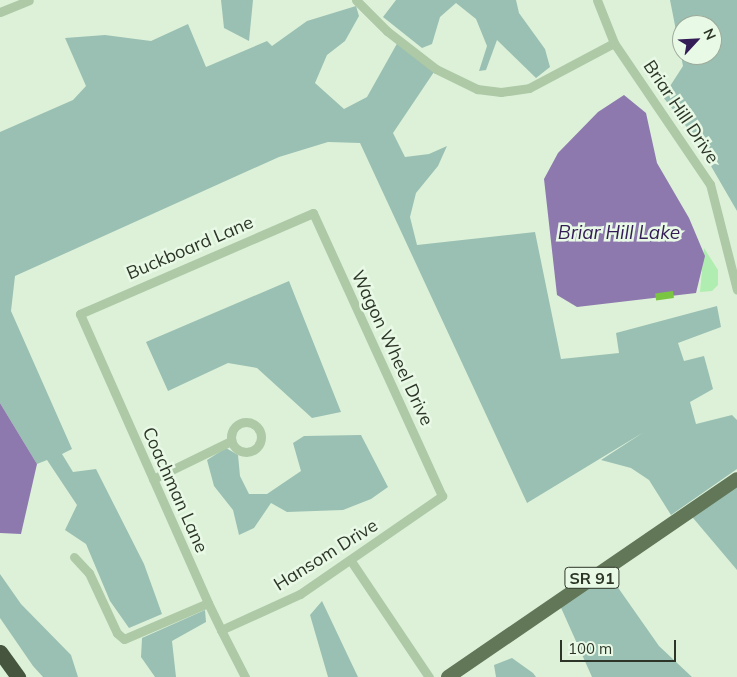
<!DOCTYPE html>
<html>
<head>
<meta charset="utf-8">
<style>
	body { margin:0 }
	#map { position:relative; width:737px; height:677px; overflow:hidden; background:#ddf1d9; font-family:Mulish,sans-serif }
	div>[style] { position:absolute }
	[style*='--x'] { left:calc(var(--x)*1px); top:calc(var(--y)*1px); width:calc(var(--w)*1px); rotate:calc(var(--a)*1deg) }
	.green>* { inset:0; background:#9ac0b3 }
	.sand>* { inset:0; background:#b0edb0 }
	.water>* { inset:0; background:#8d79ae }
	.building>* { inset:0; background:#7ac643; transform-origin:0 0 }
	.minor>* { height:9px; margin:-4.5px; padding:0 4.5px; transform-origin:4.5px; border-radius:4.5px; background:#adc9a6 }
	.minor>.ring { margin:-4.5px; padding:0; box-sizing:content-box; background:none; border:9px solid #adc9a6; border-radius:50% }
	.primary>* { height:14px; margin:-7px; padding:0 7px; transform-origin:7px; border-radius:7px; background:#627758 }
	.motorway>* { height:15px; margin:-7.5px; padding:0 7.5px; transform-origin:7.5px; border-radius:7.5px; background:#46563e }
	span { translate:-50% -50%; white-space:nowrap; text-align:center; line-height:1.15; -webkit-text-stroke:5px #e8f9e6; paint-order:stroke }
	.shield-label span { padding:1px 4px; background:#e8f9e6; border:1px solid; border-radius:4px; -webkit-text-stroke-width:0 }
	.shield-label { font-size:16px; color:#2c3527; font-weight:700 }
	.street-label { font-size:18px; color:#2c3527 }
	.water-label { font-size:19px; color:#341c56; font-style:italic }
	.north { position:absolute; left:672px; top:15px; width:50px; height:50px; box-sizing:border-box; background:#e8f9e6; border:1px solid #9dab9a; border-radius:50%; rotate:65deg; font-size:14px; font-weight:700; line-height:20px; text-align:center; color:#2c3527 }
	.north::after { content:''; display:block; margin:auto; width:18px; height:22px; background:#341c56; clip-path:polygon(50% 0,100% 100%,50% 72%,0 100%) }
	.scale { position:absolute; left:560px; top:640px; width:116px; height:22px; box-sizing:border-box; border:2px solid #2c3527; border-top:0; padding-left:6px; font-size:15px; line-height:18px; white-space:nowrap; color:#2c3527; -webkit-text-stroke:4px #e8f9e6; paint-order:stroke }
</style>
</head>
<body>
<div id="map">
	<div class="green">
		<i style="clip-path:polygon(221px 0,253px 0,249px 41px,224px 28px)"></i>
		<i style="clip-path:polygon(396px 0,516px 0,519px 13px,545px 49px,550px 67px,536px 78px,497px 40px,486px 70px,479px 71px,487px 46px,476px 19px,456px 3px,440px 17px,432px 44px,422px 48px,383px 17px)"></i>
		<i style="clip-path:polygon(evenodd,670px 0,737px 0,737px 211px,693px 135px,663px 97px,683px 66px,670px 0,682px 25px,712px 25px,712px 55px,682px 55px,682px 25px)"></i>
		<i style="clip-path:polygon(356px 6px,359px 16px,345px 41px,327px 55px,315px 83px,344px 109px,367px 97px,399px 40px,436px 69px,393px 133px,405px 157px,429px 154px,447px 146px,438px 166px,416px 193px,410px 217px,417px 245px,535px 232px,561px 359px,619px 353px,616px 333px,717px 306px,721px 327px,678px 343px,684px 361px,704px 356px,713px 389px,690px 402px,696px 424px,732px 415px,737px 420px,737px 469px,671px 515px,649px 480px,631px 468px,601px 460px,644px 432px,527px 503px,360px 143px,328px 142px,279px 157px,15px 276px,11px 311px,72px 449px,62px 454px,73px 472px,96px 469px,144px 564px,162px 614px,129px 628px,110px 601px,86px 544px,65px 530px,77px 505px,47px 460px,37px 464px,0 403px,0 132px,73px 100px,86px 86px,65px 38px,105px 35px,151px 41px,188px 24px,206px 67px,267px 41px,272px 46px,307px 21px)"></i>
		<i style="clip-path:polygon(289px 281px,341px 412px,312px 418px,257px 368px,228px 363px,168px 391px,146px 342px)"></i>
		<i style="clip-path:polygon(361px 435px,388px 487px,371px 499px,343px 510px,287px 512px,271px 503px,254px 528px,239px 535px,233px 510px,214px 486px,207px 460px,226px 448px,238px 455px,240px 476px,249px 494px,267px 494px,301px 471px,293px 443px,304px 436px)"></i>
		<i style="clip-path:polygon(737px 479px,737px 570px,688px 512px)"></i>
		<i style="clip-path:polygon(605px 569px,659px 646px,692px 677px,592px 677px,558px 601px)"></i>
		<i style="clip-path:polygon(0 574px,21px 604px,71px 655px,78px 677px,43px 677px,33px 666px,0 618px)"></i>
		<i style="clip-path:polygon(322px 601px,348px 656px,358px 677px,328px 677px,310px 615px)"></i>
		<i style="clip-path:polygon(205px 610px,206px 622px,172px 641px,176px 677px,155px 677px,141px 657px,142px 638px)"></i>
		<i style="clip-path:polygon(512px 658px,533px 673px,536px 677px,496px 677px,494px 665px)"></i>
	</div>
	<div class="sand">
		<i style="clip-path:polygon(704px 248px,718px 270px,718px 285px,712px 291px,700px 292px)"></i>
	</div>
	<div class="water">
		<i style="clip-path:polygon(624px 95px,646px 113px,657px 163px,689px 218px,705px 256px,696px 293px,577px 307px,557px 295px,544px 179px,558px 153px,598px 112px)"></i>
		<i style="clip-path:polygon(0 403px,37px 464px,21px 534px,0 533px)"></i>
	</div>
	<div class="building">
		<i style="left:673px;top:291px;width:7px;height:18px;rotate:82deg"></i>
	</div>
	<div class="minor">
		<i style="--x:356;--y:0;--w:44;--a:45"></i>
		<i style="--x:387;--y:31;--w:62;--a:37.8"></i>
		<i style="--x:436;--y:69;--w:46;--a:26"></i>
		<i style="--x:477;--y:89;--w:24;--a:7"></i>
		<i style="--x:501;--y:92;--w:28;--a:-8"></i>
		<i style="--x:529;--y:88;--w:96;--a:-27.9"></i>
		<i style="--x:597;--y:0;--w:46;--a:68.4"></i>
		<i style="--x:614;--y:43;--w:171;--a:55.8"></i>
		<i style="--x:710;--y:184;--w:109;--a:75.7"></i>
		<i style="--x:0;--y:12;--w:31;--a:-22"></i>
		<i class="ring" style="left:231px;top:422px;width:21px;height:21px"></i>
		<i style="--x:153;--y:479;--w:87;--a:-26"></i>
		<i style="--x:74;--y:557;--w:22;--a:47"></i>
		<i style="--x:89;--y:573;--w:66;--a:65"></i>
		<i style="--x:117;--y:633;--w:9;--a:41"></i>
		<i style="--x:124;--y:639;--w:91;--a:-23.2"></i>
		<i style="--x:351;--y:561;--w:140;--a:56.1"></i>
		<i style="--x:221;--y:630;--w:87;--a:-24.5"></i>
		<i style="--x:300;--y:594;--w:173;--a:-34.6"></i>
		<i style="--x:442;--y:496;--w:311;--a:-114.5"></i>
		<i style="--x:313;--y:213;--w:254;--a:156.6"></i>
		<i style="--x:80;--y:314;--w:316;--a:66.1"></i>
		<i style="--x:208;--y:603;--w:30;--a:64"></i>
		<i style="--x:221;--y:630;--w:53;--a:62.9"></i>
	</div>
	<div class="primary">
		<i style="--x:448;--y:677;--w:350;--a:-34.4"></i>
	</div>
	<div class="motorway">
		<i style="--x:0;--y:652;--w:31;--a:54"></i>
	</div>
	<div class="shield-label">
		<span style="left:592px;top:578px">SR 91</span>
	</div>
	<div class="street-label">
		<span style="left:681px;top:112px;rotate:56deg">Briar Hill Drive</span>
		<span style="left:190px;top:248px;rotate:-23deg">Buckboard Lane</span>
		<span style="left:392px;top:348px;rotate:65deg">Wagon Wheel Drive</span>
		<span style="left:175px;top:490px;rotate:66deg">Coachman Lane</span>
		<span style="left:326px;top:555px;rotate:-32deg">Hansom Drive</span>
	</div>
	<div class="water-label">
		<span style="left:619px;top:233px">Briar Hill Lake</span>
	</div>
	<div class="north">N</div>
	<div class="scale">100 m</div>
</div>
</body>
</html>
